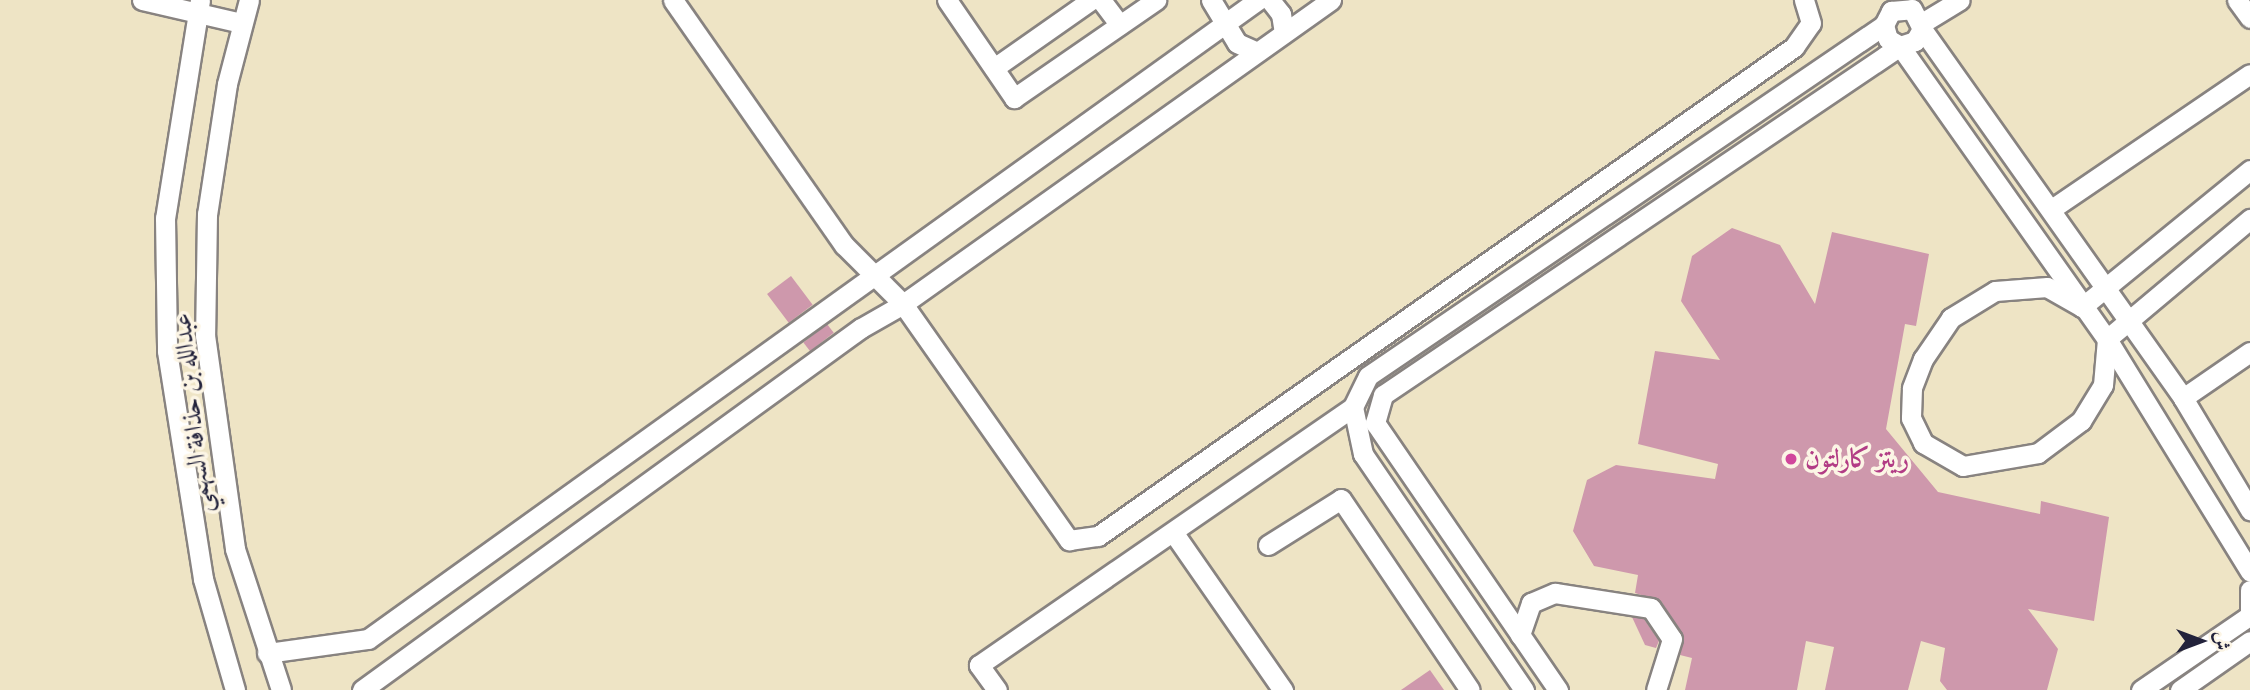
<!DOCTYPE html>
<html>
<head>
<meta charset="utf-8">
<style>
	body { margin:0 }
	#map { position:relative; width:2250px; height:690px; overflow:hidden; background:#eee4c5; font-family:"EB Garamond",Amiri,serif }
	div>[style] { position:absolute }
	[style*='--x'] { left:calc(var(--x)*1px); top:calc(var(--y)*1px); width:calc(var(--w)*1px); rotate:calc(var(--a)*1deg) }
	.building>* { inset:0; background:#ce98ac; transform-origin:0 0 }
	.roads { filter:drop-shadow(2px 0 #888380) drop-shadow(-2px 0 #888380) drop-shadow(0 2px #888380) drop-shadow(0 -2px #888380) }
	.minor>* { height:19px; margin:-9.5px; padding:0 9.5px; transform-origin:9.5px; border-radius:9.5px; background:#fff }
	.dots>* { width:19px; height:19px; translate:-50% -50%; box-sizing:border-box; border:4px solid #fcf5e5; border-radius:50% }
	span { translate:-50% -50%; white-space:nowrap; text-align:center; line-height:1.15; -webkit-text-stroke:7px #fcf5e5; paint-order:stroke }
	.street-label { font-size:26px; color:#22223b }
	.hotel-label { font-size:26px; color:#b23c85; font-weight:700 }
	.left { translate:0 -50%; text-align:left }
	.north { position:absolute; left:2166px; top:606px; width:70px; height:70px; -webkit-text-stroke:5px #fcf5e5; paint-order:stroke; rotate:90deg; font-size:19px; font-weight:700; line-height:28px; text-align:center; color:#22223b }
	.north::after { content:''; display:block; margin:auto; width:24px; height:32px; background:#22223b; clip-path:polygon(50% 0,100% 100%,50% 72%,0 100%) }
</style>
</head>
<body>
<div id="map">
	<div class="building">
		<i style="clip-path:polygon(1732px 228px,1780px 245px,1815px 304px,1832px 232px,1929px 254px,1916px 326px,1905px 324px,1886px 429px,1938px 492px,2040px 514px,2041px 501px,2109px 517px,2094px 621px,2028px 609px,2058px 649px,2047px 690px,1947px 690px,1940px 681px,1945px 648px,1921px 641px,1908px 690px,1825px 690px,1834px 647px,1806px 641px,1797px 690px,1685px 690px,1692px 658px,1680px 655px,1684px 637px,1661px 601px,1635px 593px,1638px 575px,1594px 566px,1573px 531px,1587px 480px,1616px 465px,1715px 479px,1718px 464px,1638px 444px,1655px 351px,1720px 360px,1681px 301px,1692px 256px)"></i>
		<i style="left:791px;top:276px;width:36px;height:30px;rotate:53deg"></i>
		<i style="left:827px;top:324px;width:11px;height:30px;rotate:52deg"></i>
		<i style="clip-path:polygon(1632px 617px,1644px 619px,1659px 641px,1656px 648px,1645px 645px)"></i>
		<i style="clip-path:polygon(1430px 670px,1444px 690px,1401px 690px)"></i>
	</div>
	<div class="roads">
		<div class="minor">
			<i style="--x:142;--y:0;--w:103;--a:13"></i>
			<i style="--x:200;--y:0;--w:221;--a:99.1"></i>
			<i style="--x:165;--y:218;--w:133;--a:89.1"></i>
			<i style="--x:167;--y:351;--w:231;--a:81"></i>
			<i style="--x:203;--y:579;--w:116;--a:73.9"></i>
			<i style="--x:249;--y:0;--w:87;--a:104.7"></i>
			<i style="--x:227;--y:84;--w:132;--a:98.7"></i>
			<i style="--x:207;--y:214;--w:121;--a:90.9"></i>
			<i style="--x:205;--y:335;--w:216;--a:82"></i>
			<i style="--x:235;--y:549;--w:148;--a:71.9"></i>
			<i style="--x:673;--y:0;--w:299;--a:55.1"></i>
			<i style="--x:844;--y:245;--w:83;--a:45"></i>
			<i style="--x:903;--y:304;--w:289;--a:54.9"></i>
			<i style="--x:1069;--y:540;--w:29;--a:-8"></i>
			<i style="--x:1098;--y:536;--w:851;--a:-35.09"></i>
			<i style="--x:1794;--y:47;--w:29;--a:-55"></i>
			<i style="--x:1811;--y:23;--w:24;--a:-107"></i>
			<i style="--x:947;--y:0;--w:119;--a:55.6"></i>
			<i style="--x:1014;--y:98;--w:173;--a:-34.6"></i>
			<i style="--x:1101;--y:0;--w:31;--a:53"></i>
			<i style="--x:1211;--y:0;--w:50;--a:58.8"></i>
			<i style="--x:1237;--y:43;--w:22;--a:24"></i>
			<i style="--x:1270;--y:0;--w:18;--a:52"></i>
			<i style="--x:1281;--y:14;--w:19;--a:81"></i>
			<i style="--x:2237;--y:0;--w:22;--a:54"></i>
			<i style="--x:1922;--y:23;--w:44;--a:-31.2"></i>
			<i style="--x:1922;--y:29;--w:452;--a:54.7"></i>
			<i style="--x:2183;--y:398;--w:131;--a:59.1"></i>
			<i style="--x:994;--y:68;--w:118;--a:-35"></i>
			<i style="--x:2250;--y:170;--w:217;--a:140.8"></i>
			<i style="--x:2082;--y:307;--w:40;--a:-150.3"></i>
			<i style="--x:2047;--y:287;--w:52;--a:175.6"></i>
			<i style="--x:1995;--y:291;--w:52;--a:148.5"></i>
			<i style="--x:1951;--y:318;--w:50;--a:124.3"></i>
			<i style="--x:1923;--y:359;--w:31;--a:111"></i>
			<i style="--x:1912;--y:388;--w:30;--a:92"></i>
			<i style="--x:1911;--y:418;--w:28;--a:64"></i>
			<i style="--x:1923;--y:443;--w:46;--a:29.9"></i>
			<i style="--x:1963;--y:466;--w:76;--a:-9.8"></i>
			<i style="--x:2038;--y:453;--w:54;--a:-36.7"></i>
			<i style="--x:2081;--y:421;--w:42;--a:-58.6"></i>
			<i style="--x:2103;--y:385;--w:46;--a:-85"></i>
			<i style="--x:2107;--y:339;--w:187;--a:-40"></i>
			<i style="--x:2053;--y:208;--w:238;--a:-34.2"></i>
			<i style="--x:2183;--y:398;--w:81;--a:-34.5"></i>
			<i style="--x:1173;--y:532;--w:193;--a:55.2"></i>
			<i style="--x:1268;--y:545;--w:86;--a:-32.2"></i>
			<i style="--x:1341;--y:499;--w:230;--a:56"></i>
			<i style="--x:2250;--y:590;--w:27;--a:90"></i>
			<i style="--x:1520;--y:635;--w:34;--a:-71"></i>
			<i style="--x:1531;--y:603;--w:26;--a:-23"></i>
			<i style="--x:1555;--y:593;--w:97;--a:8.9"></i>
			<i style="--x:1651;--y:608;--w:37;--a:56"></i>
			<i style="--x:1672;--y:639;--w:53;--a:107.4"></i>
			<i style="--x:267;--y:653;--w:102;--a:-7.9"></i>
			<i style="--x:368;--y:639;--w:1096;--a:-35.68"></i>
			<i style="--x:362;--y:690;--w:616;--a:-35.96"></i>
			<i style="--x:861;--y:328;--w:48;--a:-29.7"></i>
			<i style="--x:903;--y:304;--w:525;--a:-35.39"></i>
			<i style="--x:997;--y:690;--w:31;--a:-126"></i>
			<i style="--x:979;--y:665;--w:454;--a:-34.6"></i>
			<i style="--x:1524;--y:690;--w:286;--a:-124.3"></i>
			<i style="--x:1363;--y:454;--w:48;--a:-102"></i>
			<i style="--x:1353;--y:407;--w:34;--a:-64"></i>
			<i style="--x:1368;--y:376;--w:624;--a:-34.22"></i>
			<i style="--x:1884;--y:25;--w:16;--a:-63"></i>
			<i style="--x:1891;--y:11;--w:21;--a:-5"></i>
			<i style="--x:1912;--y:9;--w:22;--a:63"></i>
			<i style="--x:1922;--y:29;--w:14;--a:120"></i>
			<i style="--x:1915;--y:41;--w:16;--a:162"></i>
			<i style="--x:1900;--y:46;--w:14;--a:-150"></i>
			<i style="--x:1888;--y:39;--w:15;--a:-106"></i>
			<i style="--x:1558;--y:690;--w:324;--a:-124.4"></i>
			<i style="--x:1375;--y:423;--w:29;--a:-74"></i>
			<i style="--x:1383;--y:395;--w:624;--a:-34.02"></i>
			<i style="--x:1900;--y:46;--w:359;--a:54.8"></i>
			<i style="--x:2107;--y:339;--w:273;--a:58.4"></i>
			<i style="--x:2141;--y:690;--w:131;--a:-34.4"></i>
			<i style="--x:2180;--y:690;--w:85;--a:-35"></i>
		</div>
	</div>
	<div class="dots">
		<i style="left:1791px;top:459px;background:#d1479c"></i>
	</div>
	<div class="street-label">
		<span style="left:192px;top:413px;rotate:-96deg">عبدالله بن حذافة السهمي</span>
	</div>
	<div class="hotel-label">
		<span class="left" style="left:1805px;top:459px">ريتز كارلتون</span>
	</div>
	<div class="north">ش</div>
</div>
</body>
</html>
